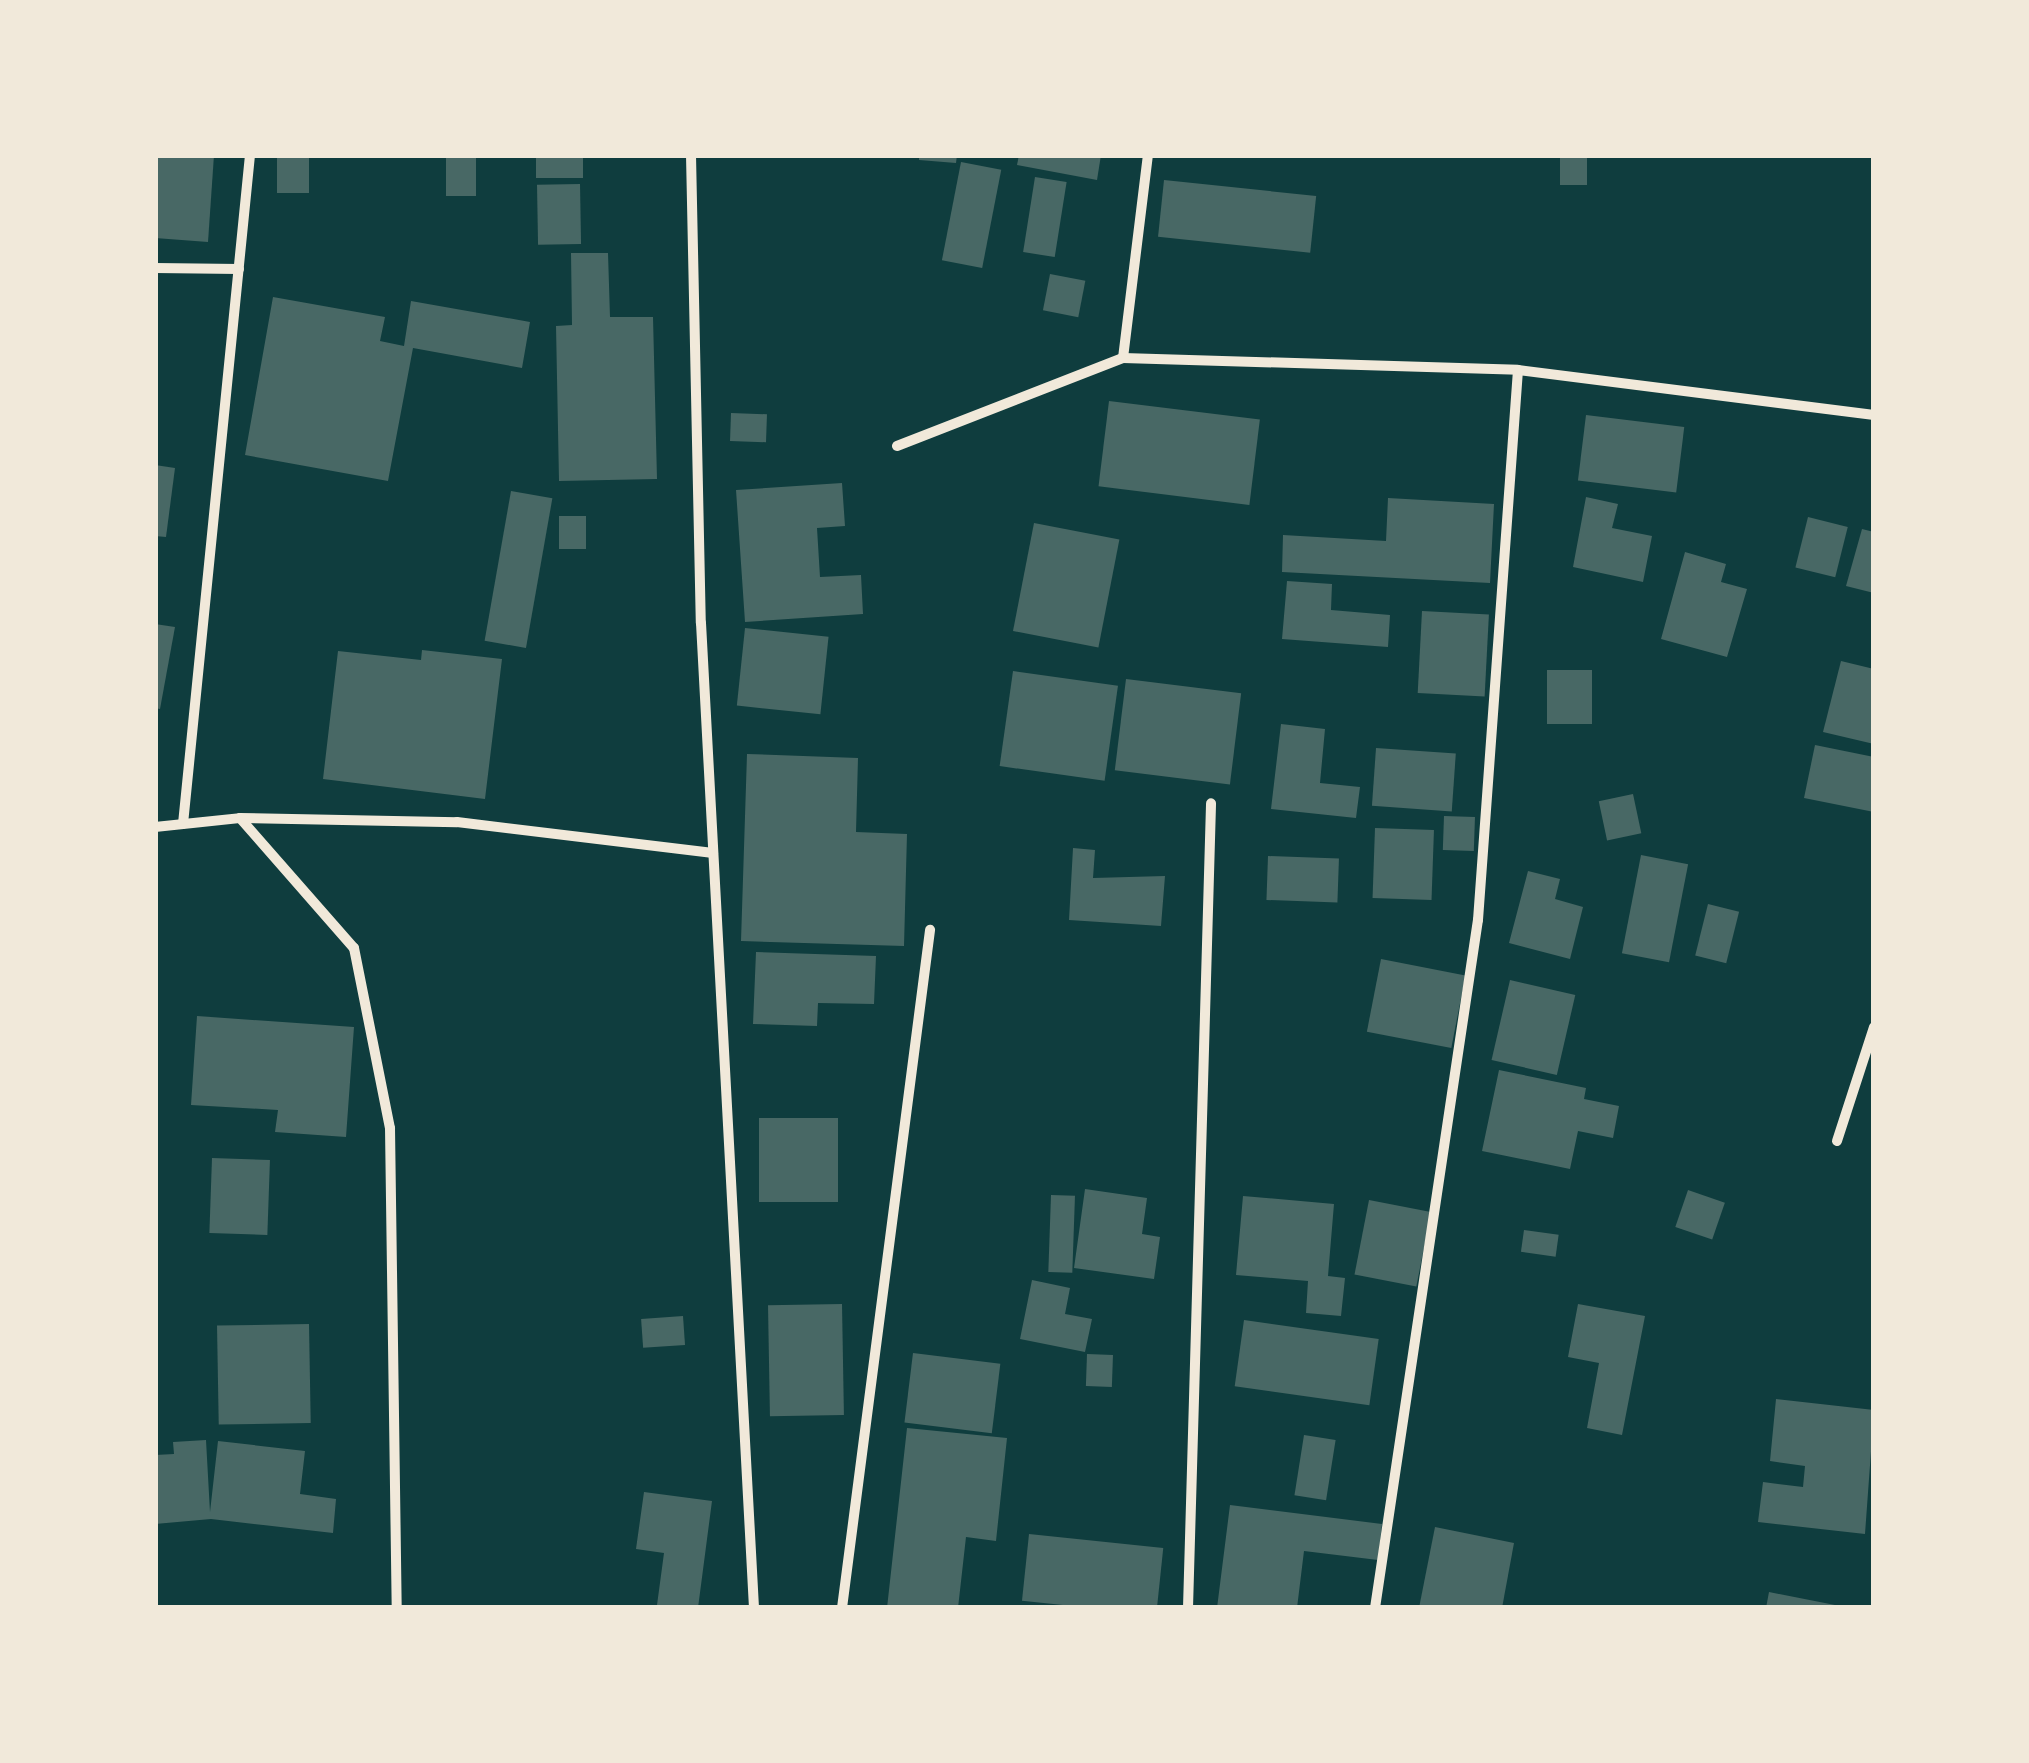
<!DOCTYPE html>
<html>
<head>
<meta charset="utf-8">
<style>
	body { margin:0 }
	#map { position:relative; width:2029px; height:1763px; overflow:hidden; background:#0f3d3e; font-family:Cabin,sans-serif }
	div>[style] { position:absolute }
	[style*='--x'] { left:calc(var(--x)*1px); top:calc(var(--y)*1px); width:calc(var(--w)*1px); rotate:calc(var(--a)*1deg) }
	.building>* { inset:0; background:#486865; transform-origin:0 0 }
	.minor>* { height:10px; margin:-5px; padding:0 5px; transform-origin:5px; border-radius:5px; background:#f1e9da }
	span { translate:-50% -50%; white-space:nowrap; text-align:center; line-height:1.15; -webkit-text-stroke:8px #f1e9da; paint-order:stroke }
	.frame { position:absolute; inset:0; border:158px solid #f1e9da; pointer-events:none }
</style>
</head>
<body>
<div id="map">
	<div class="building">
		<i style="clip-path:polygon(155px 155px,214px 155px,208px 242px,155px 238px)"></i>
		<i style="left:277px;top:155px;width:32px;height:38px"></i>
		<i style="left:446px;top:155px;width:30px;height:41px"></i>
		<i style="left:536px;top:155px;width:47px;height:23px"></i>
		<i style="clip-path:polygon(919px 155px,957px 155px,956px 163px,919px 160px)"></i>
		<i style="clip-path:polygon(1019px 155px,1101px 155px,1097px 180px,1017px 165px)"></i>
		<i style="left:1560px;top:155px;width:27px;height:30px"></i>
		<i style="left:961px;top:162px;width:41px;height:100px;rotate:11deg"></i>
		<i style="left:1035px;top:177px;width:32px;height:76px;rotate:9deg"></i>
		<i style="left:1164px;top:180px;width:153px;height:57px;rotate:6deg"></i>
		<i style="left:580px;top:184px;width:60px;height:43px;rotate:89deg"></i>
		<i style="clip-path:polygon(571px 253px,608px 253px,610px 317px,653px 317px,657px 479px,559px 481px,556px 326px,572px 325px)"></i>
		<i style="left:1050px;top:274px;width:36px;height:37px;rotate:11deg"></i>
		<i style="clip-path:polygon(273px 297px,385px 317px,380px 341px,404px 346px,411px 301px,530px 322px,522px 368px,413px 348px,388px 481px,245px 455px)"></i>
		<i style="left:1109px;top:401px;width:152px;height:86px;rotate:7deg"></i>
		<i style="left:731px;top:413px;width:36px;height:28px;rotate:2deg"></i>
		<i style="left:1586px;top:415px;width:99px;height:66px;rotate:7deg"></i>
		<i style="clip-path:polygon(155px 465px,175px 468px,166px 537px,155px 536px)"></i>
		<i style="clip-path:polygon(842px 483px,845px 526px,817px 528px,820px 577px,861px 575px,863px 614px,745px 622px,736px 490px)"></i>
		<i style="left:511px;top:491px;width:42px;height:152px;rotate:10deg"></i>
		<i style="clip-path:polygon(1586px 497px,1618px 504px,1612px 528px,1652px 536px,1643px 582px,1573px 567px)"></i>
		<i style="clip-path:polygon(1388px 498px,1494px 504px,1490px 583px,1282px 572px,1283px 535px,1386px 541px)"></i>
		<i style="left:559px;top:516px;width:27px;height:33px"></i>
		<i style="left:1808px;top:517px;width:41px;height:52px;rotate:14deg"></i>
		<i style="left:1034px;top:523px;width:87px;height:110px;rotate:11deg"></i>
		<i style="clip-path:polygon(1862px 529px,1874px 532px,1874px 593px,1846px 586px)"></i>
		<i style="clip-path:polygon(1685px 552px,1726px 564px,1721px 582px,1747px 589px,1727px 657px,1661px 639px)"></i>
		<i style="clip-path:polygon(1287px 581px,1332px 584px,1331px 610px,1390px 615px,1388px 647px,1282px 639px)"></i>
		<i style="left:1422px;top:611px;width:67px;height:82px;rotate:3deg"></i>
		<i style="clip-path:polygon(155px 624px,175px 627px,160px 709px,155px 708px)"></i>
		<i style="left:745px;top:628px;width:84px;height:78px;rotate:6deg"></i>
		<i style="clip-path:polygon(422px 650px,502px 659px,485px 799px,323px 779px,338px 651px,421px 660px)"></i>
		<i style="clip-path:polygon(1841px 661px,1874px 669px,1874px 744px,1823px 732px)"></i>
		<i style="left:1547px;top:670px;width:45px;height:54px"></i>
		<i style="left:1013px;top:671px;width:106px;height:96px;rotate:8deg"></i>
		<i style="left:1126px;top:679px;width:116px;height:92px;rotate:7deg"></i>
		<i style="clip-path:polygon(1281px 724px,1325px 729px,1320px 783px,1360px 787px,1356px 818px,1271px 809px)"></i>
		<i style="clip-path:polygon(1815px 745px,1874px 757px,1874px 812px,1804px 798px)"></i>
		<i style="left:1376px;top:748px;width:80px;height:58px;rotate:4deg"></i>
		<i style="clip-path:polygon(747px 754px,858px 758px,856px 832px,907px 834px,904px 946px,741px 941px)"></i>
		<i style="left:1633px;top:794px;width:40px;height:35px;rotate:78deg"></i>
		<i style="left:1444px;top:816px;width:31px;height:34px;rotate:2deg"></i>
		<i style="left:1375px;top:828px;width:59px;height:70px;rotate:2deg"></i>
		<i style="clip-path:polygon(1073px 848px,1095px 850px,1093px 878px,1165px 876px,1161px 926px,1069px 920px)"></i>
		<i style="left:1641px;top:855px;width:48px;height:100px;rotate:11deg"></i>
		<i style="left:1268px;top:856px;width:71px;height:44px;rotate:2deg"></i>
		<i style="clip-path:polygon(1528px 871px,1560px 879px,1555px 899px,1583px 907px,1570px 959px,1509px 943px)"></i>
		<i style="left:1708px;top:904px;width:32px;height:53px;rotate:14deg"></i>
		<i style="clip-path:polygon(756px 952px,876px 956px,874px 1004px,818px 1003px,817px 1026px,753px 1024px)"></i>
		<i style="left:1381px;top:959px;width:86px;height:74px;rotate:11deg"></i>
		<i style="left:1510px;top:980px;width:67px;height:82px;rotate:13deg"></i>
		<i style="clip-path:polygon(197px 1016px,354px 1027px,346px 1137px,275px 1132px,278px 1110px,191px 1105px)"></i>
		<i style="clip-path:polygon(1499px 1070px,1586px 1088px,1584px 1099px,1619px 1106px,1613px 1138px,1578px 1131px,1570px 1169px,1482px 1151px)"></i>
		<i style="left:759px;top:1118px;width:79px;height:84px"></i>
		<i style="left:212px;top:1158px;width:58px;height:75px;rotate:2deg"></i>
		<i style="clip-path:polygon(1085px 1189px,1147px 1198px,1142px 1234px,1160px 1237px,1154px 1279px,1074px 1268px)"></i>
		<i style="left:1688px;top:1190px;width:39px;height:39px;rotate:19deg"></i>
		<i style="left:1051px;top:1195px;width:24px;height:77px;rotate:2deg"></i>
		<i style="clip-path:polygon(1243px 1196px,1334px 1204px,1328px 1276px,1345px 1278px,1341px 1316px,1306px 1313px,1308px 1281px,1236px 1275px)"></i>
		<i style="left:1369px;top:1200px;width:63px;height:76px;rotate:11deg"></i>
		<i style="left:1524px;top:1230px;width:35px;height:22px;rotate:8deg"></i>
		<i style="clip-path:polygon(1032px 1280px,1070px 1288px,1065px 1314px,1092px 1319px,1085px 1352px,1020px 1339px)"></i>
		<i style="left:842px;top:1304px;width:111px;height:74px;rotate:89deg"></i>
		<i style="clip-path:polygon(1578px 1304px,1645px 1316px,1622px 1435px,1587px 1428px,1599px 1363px,1568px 1357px)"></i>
		<i style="left:683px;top:1316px;width:29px;height:42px;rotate:86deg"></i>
		<i style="left:1244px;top:1320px;width:136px;height:67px;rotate:8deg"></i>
		<i style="left:309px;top:1324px;width:99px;height:92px;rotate:89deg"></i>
		<i style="left:913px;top:1353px;width:88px;height:70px;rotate:7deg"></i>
		<i style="left:1087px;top:1354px;width:26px;height:32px;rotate:2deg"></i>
		<i style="clip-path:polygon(1776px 1399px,1874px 1410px,1865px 1534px,1758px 1522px,1763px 1482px,1803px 1487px,1805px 1466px,1770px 1461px)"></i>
		<i style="clip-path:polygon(907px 1428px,1007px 1438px,996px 1541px,966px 1537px,958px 1608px,887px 1608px)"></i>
		<i style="left:1304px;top:1435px;width:32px;height:61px;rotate:9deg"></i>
		<i style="clip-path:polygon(206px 1440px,210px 1512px,218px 1441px,305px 1451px,300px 1494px,336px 1499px,333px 1533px,211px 1519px,155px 1524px,155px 1455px,174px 1454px,173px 1442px)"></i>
		<i style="clip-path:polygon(644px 1492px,712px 1501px,698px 1608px,657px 1605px,664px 1553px,636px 1549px)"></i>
		<i style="clip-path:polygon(1230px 1505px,1382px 1524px,1378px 1560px,1304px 1551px,1297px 1608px,1217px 1608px)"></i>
		<i style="clip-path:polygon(1435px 1527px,1514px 1543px,1502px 1608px,1419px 1608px)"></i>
		<i style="left:1029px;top:1534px;width:135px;height:67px;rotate:6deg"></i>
		<i style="clip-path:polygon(1769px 1592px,1840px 1606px,1840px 1608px,1766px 1608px)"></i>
	</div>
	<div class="minor">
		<i style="--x:691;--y:155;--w:468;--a:88.8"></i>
		<i style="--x:701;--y:623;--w:986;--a:86.92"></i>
		<i style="--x:155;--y:268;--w:84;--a:0.7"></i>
		<i style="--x:1123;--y:358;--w:395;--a:1.7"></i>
		<i style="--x:1518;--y:370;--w:359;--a:7.2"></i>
		<i style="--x:897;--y:446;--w:243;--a:-21.3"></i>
		<i style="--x:1123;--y:358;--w:205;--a:-83"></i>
		<i style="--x:240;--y:818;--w:173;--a:48.8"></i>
		<i style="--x:354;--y:948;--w:184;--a:78.7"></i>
		<i style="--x:390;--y:1128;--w:480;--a:89.2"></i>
		<i style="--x:183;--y:824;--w:672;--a:-84.28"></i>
		<i style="--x:155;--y:827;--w:85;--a:-6"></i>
		<i style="--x:240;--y:818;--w:217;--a:1.1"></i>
		<i style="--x:457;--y:822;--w:258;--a:6.9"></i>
		<i style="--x:1837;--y:1141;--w:120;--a:-72"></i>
		<i style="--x:842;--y:1608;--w:684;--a:-82.6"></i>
		<i style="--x:1188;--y:1608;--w:805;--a:-88.36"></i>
		<i style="--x:1375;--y:1608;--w:696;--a:-81.49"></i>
		<i style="--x:1478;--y:920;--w:551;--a:-85.84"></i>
	</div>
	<div class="frame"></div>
</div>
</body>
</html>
